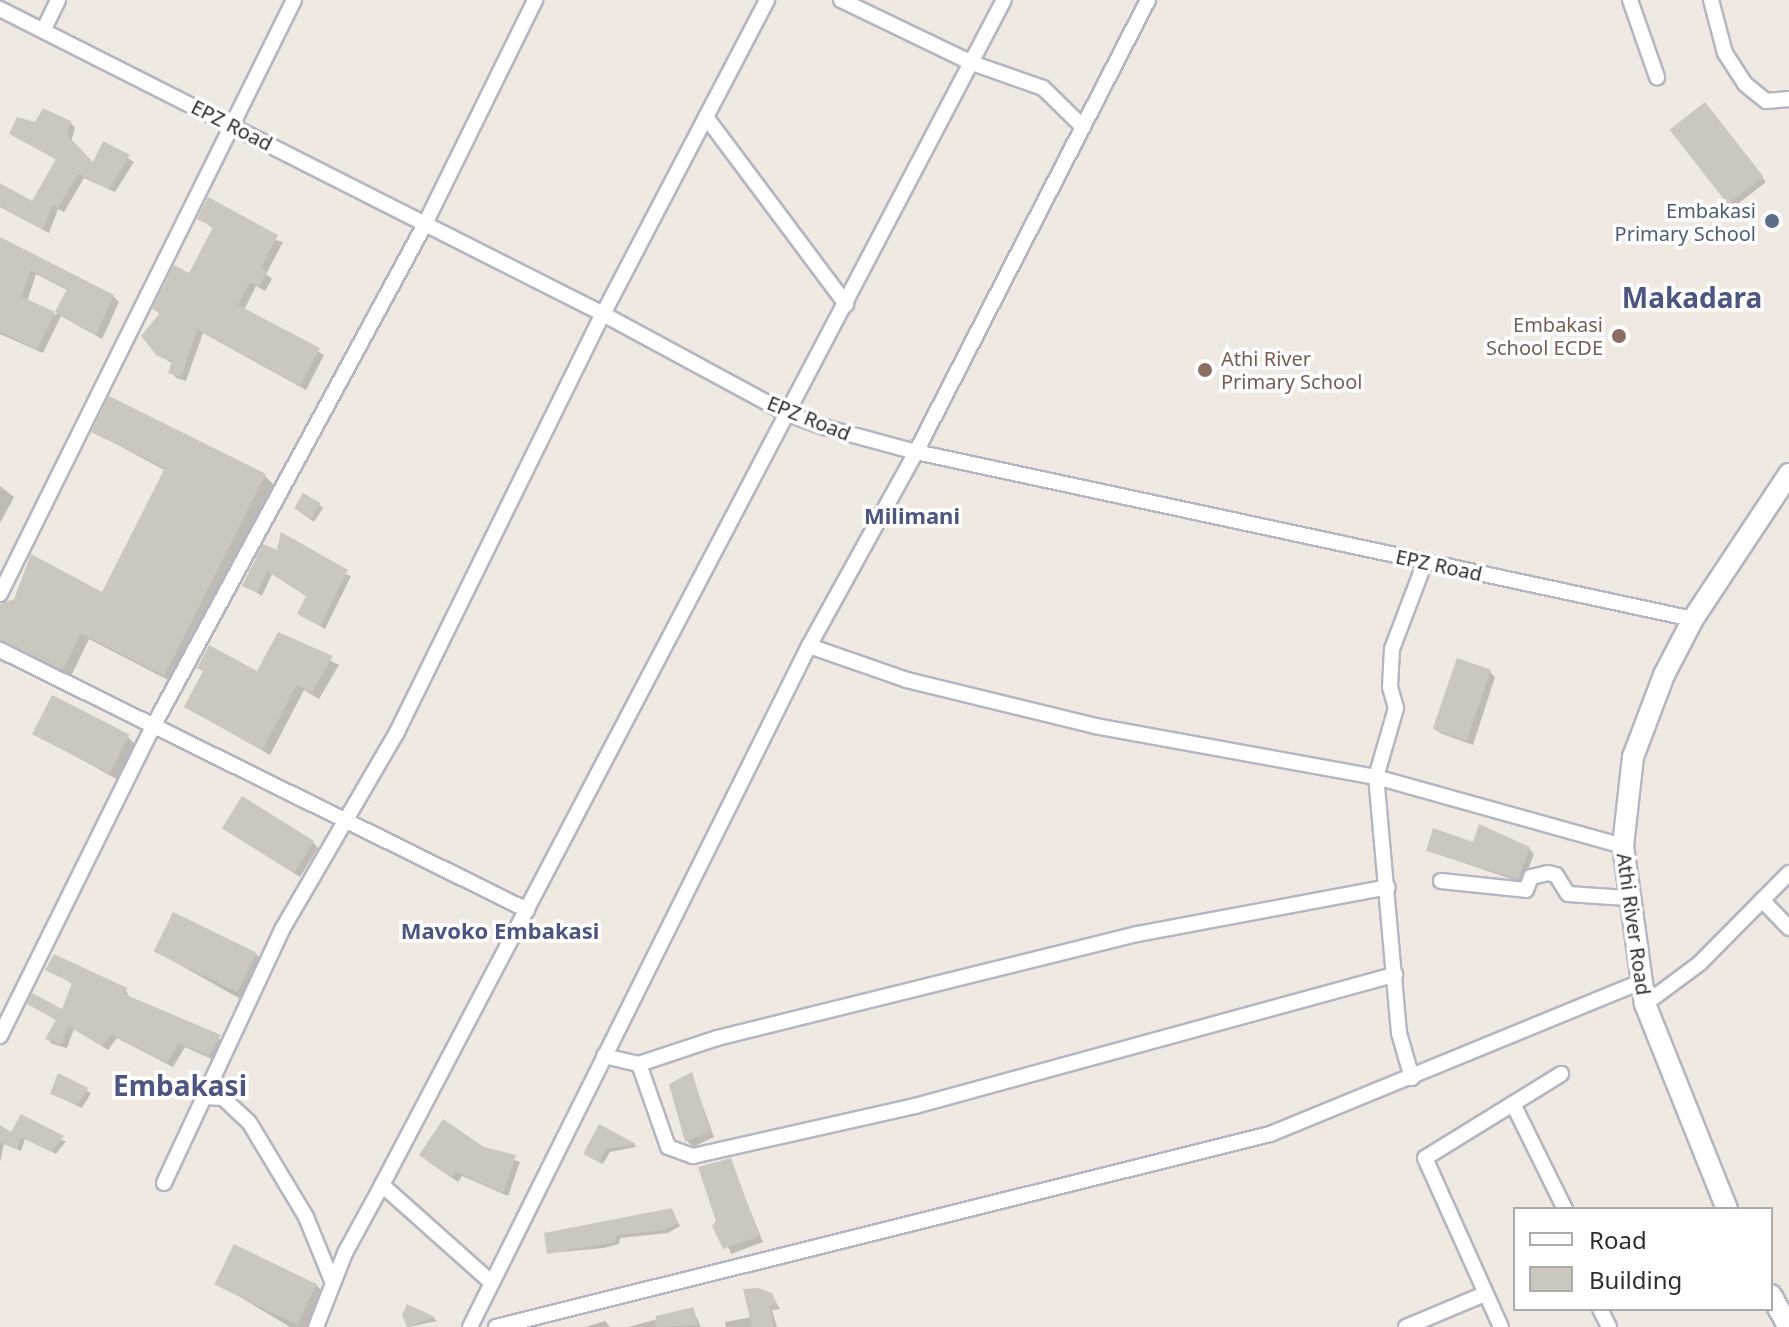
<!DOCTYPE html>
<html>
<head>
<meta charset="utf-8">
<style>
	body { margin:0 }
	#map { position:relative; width:1789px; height:1327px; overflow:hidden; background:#efe9e1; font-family:"Noto Sans",sans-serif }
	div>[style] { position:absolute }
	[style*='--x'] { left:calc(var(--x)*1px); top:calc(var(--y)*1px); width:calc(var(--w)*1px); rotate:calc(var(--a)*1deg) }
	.shadow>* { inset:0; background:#0003; transform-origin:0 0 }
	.building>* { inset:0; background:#cbc7bf; transform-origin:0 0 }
	.roads { filter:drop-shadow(2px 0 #b4b7c1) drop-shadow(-2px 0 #b4b7c1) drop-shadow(0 2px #b4b7c1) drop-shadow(0 -2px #b4b7c1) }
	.street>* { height:14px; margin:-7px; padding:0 7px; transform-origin:7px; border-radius:7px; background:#fff }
	.secondary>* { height:20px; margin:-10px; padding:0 10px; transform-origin:10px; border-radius:10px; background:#fff }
	.dots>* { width:22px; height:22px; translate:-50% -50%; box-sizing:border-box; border:4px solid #fff; border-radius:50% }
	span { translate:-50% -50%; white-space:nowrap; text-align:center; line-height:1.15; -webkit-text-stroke:7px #fff; paint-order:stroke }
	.street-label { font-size:20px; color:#2e2e2e }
	.service-label { font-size:20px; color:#4e5e75 }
	.right { translate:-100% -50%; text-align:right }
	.education-label { font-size:20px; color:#785e54 }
	.left { translate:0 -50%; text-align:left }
	.neighbourhood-label { font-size:22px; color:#4d5680; font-weight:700 }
	.district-label { font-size:28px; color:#4d5680; font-weight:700 }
	.legend { position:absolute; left:1513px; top:1207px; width:260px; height:104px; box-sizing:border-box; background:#fff; border:2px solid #ababab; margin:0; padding:10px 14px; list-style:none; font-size:24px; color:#2e2e2e }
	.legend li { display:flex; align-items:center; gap:16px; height:40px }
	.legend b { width:40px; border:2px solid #ababab }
</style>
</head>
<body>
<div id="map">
	<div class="shadow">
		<i style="left:1708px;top:108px;width:94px;height:43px;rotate:52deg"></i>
		<i style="clip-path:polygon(70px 122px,75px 128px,71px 142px,94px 165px,104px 144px,134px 162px,115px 192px,84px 178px,64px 212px,58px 209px,49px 233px,0 207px,0 186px,32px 203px,57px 160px,11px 134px,36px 124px)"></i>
		<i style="clip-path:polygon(199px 218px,283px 242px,266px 274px,272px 279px,265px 291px,256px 286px,244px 310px,324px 355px,306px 390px,203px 333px,186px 381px,176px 378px,171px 372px,173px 364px,158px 354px,161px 315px,155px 309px,190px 276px,214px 229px)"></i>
		<i style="clip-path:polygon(evenodd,0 238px,113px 296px,119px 302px,102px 339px,61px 316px,43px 353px,0 334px,0 238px,36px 274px,69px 291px,56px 315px,27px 302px,36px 274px)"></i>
		<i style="clip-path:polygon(94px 432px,265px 476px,273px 484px,172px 682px,89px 639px,71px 676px,0 640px,0 604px,103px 595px,166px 471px)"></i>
		<i style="clip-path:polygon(0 486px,14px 497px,0 523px)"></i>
		<i style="clip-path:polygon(319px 505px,323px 508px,314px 522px,300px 512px)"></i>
		<i style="clip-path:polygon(278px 553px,351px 576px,325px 629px,299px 614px,308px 597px,272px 574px,262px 596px,245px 585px)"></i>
		<i style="clip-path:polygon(279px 635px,339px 665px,319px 699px,304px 690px,270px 755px,186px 707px,258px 673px)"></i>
		<i style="clip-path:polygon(1490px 672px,1495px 677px,1473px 745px,1440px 733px,1434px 728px)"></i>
		<i style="clip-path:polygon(34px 733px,128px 737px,136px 745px,118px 780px)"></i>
		<i style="clip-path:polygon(225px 828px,313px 842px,318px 848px,300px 877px)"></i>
		<i style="clip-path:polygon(1474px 845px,1529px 848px,1534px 854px,1523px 883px,1429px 851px)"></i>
		<i style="clip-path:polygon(157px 952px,256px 954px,264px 962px,244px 1001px)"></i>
		<i style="clip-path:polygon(48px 969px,126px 990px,130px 999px,226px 1042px,214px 1060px,185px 1047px,173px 1067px,117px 1038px,108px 1050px,74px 1029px,67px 1048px,52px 1044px,47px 1038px,57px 1021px,30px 1003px,64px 1012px,74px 985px)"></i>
		<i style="clip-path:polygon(691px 1074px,714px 1137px,693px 1147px,687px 1141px)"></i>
		<i style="clip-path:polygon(59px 1076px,91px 1093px,82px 1108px,52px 1094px)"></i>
		<i style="clip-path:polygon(600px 1126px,635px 1145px,636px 1147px,610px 1152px,603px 1164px,589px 1157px)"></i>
		<i style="clip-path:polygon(0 1128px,12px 1134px,66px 1141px,56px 1154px,25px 1139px,21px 1151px,4px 1144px,0 1162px)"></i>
		<i style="clip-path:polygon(484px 1149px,520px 1162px,508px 1196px,462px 1176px,458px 1182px,426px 1160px)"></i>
		<i style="clip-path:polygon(730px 1161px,763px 1242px,731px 1254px,719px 1222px)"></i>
		<i style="clip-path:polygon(672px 1211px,680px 1226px,668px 1233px,620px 1238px,619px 1244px,604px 1248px,549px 1253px)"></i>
		<i style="clip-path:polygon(215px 1282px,316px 1285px,324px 1293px,308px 1327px,290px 1327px)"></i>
		<i style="clip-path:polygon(771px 1295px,780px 1309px,772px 1310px,777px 1327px,726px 1327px,725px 1322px,752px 1317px)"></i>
		<i style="clip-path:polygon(408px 1307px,434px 1318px,437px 1321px,409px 1327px)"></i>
		<i style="clip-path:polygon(693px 1310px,701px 1327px,628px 1327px)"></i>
		<i style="clip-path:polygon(605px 1321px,610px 1327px,585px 1327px)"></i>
	</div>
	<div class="building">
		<i style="left:1705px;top:102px;width:95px;height:45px;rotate:52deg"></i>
		<i style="clip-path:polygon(43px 108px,71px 121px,67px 135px,93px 162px,103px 141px,130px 155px,109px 189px,78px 174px,58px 208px,53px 205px,43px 229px,0 207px,0 183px,32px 201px,56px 159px,9px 134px,17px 117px,35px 122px)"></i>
		<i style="clip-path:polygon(208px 197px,278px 235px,261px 268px,267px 272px,259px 287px,250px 282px,238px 305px,320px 348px,300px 386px,197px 329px,181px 377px,168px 373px,172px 361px,157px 356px,141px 336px,160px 313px,152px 309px,174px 265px,189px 273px,213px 227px,197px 219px)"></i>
		<i style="clip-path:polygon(evenodd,0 237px,114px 295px,96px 335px,55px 312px,37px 349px,0 332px,0 237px,30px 270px,67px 289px,55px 312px,22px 297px,30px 270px)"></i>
		<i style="clip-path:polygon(109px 396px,266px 474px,164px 676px,81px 633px,63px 670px,0 640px,0 604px,14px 599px,31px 554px,102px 592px,165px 468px,91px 432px)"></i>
		<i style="left:303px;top:493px;width:20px;height:18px;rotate:30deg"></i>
		<i style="clip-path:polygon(281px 532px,348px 570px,320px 626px,297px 614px,306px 596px,267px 571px,257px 593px,242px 586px,263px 544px,277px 550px)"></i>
		<i style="clip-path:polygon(278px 632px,333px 656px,312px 693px,297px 685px,262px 750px,184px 707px,203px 671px,197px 668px,209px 645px,257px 671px)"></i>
		<i style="left:1457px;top:658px;width:36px;height:75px;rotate:19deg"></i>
		<i style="left:52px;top:695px;width:87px;height:44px;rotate:27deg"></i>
		<i style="left:242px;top:796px;width:85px;height:38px;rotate:32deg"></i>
		<i style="clip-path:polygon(1479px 824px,1530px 847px,1518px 879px,1426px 851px,1433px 828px,1473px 842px)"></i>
		<i style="left:173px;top:912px;width:93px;height:44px;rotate:26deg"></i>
		<i style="clip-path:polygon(54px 954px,127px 988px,124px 994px,221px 1035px,208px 1056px,179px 1043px,167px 1063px,111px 1034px,102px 1046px,68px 1026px,61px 1044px,45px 1039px,56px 1020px,27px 1004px,32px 993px,62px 1009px,72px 983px,45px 970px)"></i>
		<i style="clip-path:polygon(692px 1072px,710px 1131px,685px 1142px,669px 1084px)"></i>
		<i style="clip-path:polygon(58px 1073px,88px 1088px,78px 1105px,50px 1094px)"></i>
		<i style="clip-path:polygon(21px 1114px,64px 1136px,52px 1152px,21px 1137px,17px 1149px,0 1142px,0 1125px,11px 1132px)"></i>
		<i style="clip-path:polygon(443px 1119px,484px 1147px,516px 1155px,503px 1193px,456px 1172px,452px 1178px,419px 1155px)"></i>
		<i style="clip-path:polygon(599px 1124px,636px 1144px,606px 1149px,599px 1162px,583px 1154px)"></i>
		<i style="clip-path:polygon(731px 1158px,759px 1236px,723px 1249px,712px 1226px,716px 1221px,698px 1167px)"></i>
		<i style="clip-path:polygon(672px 1208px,678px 1223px,664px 1230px,617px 1235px,616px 1242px,547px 1254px,544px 1233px)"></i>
		<i style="left:234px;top:1244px;width:92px;height:45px;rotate:26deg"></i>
		<i style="clip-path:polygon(758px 1288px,772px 1293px,777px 1304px,769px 1306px,774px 1327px,752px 1327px,743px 1289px)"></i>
		<i style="clip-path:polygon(407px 1304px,435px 1317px,407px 1327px,402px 1315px)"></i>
		<i style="clip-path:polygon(694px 1307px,697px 1325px,655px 1327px,656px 1316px)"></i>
	</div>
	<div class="roads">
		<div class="street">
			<i style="--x:841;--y:0;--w:145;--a:25.7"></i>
			<i style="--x:972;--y:63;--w:75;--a:19.4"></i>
			<i style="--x:1043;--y:88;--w:56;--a:44.3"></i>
			<i style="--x:1630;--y:0;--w:82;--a:70.7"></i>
			<i style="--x:1711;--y:0;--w:55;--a:75.2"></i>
			<i style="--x:1725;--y:53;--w:37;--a:57"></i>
			<i style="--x:1745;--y:84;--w:27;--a:39"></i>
			<i style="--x:1766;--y:101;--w:23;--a:-5"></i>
			<i style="--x:0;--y:9;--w:676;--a:26.83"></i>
			<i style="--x:603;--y:314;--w:210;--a:28.4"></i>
			<i style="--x:788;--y:414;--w:38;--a:20"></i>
			<i style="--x:824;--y:427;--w:95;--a:15.2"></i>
			<i style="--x:916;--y:452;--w:795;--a:12.13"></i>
			<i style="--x:44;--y:29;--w:32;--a:-64"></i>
			<i style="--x:706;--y:117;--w:234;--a:53.2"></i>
			<i style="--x:0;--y:594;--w:663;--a:-63.67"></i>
			<i style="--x:809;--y:646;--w:104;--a:19.1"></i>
			<i style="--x:907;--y:680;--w:194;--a:13.7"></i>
			<i style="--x:1095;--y:726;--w:286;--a:10.3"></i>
			<i style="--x:1376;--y:777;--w:72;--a:-73.8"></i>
			<i style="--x:1396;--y:708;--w:22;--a:-106"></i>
			<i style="--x:1390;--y:687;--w:38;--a:-87"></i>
			<i style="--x:1392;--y:649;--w:93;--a:-69.2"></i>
			<i style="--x:0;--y:650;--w:588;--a:26.26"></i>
			<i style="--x:1441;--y:881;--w:85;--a:6"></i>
			<i style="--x:1526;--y:890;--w:14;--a:-69"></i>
			<i style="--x:1531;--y:877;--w:17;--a:-13"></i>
			<i style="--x:1548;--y:873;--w:8;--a:14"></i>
			<i style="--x:1556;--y:875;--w:22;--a:58"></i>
			<i style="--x:1568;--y:894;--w:59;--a:3.9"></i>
			<i style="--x:1762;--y:900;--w:39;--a:46"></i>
			<i style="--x:1645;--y:1004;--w:69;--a:-36.7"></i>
			<i style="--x:1700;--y:963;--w:127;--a:-45.3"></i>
			<i style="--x:0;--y:1036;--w:349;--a:-63.7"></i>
			<i style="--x:155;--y:723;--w:565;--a:-61.58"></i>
			<i style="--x:424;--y:226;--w:252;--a:-63.8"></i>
			<i style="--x:604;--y:1056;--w:36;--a:13"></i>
			<i style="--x:639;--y:1064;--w:82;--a:-18.4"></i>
			<i style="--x:717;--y:1038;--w:433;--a:-13.9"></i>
			<i style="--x:1137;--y:934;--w:255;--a:-10.6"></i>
			<i style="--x:639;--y:1064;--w:88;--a:70.7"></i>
			<i style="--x:668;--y:1147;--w:27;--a:20"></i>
			<i style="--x:693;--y:1156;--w:228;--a:-12.7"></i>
			<i style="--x:915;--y:1106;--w:498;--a:-15.3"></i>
			<i style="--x:1412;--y:1078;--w:47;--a:-106.1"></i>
			<i style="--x:1399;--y:1033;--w:257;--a:-95.1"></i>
			<i style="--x:1376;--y:777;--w:256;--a:15.6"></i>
			<i style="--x:204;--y:1097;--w:19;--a:3"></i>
			<i style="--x:223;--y:1098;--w:35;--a:43"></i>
			<i style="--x:249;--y:1122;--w:111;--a:59"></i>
			<i style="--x:306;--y:1217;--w:71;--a:67.8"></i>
			<i style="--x:1513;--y:1104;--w:117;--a:63.7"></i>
			<i style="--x:164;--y:1183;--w:281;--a:-65"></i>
			<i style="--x:283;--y:928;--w:227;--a:-59.8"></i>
			<i style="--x:397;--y:732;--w:466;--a:-63.8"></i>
			<i style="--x:603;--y:314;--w:354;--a:-62.4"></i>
			<i style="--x:491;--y:1282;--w:146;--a:-138.3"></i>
			<i style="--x:382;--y:1185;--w:1338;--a:-62.31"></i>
			<i style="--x:1600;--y:1309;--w:20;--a:63"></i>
			<i style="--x:316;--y:1327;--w:79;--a:-68.6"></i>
			<i style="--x:345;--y:1253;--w:77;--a:-61.4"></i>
			<i style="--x:470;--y:1327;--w:761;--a:-63.54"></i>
			<i style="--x:809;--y:646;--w:222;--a:-61.1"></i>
			<i style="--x:916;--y:452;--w:508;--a:-62.83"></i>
			<i style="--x:496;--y:1327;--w:798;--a:-14"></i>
			<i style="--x:1270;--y:1134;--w:400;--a:-22.3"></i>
			<i style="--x:1406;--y:1327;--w:86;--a:-22.7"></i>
			<i style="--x:1501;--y:1327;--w:185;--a:-114.2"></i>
			<i style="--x:1425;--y:1158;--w:160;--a:-31.7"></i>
		</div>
		<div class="secondary">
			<i style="--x:1727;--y:1209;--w:221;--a:-111.8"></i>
			<i style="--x:1645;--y:1004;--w:160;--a:-97.9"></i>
			<i style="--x:1623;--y:846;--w:90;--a:-83.6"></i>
			<i style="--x:1633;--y:757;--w:88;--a:-69.3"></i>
			<i style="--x:1664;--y:675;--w:63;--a:-62.6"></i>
			<i style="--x:1693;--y:619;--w:174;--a:-56.5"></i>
			<i style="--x:1771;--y:1295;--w:37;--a:61"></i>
		</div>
	</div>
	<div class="dots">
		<i style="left:1772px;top:221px;background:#5c6f8a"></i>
		<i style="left:1619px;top:336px;background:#8d6e63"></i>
		<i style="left:1205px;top:370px;background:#8d6e63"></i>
	</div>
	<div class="street-label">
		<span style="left:232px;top:125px;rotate:27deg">EPZ Road</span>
		<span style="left:809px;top:418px;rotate:22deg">EPZ Road</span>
		<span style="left:1439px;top:565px;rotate:12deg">EPZ Road</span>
		<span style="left:1634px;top:924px;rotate:82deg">Athi River Road</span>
	</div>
	<div class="service-label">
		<span class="right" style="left:1756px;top:222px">Embakasi<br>Primary School</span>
	</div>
	<div class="education-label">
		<span class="right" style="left:1603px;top:336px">Embakasi<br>School ECDE</span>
		<span class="left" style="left:1221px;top:370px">Athi River<br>Primary School</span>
	</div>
	<div class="neighbourhood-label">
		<span style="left:912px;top:516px">Milimani</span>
		<span style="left:500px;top:931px">Mavoko Embakasi</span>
	</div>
	<div class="district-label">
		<span style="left:1692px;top:297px">Makadara</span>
		<span style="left:180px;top:1085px">Embakasi</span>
	</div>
	<ul class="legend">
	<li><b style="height:10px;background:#fff"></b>Road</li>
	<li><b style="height:22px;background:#cbc7bf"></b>Building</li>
	</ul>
</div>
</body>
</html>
